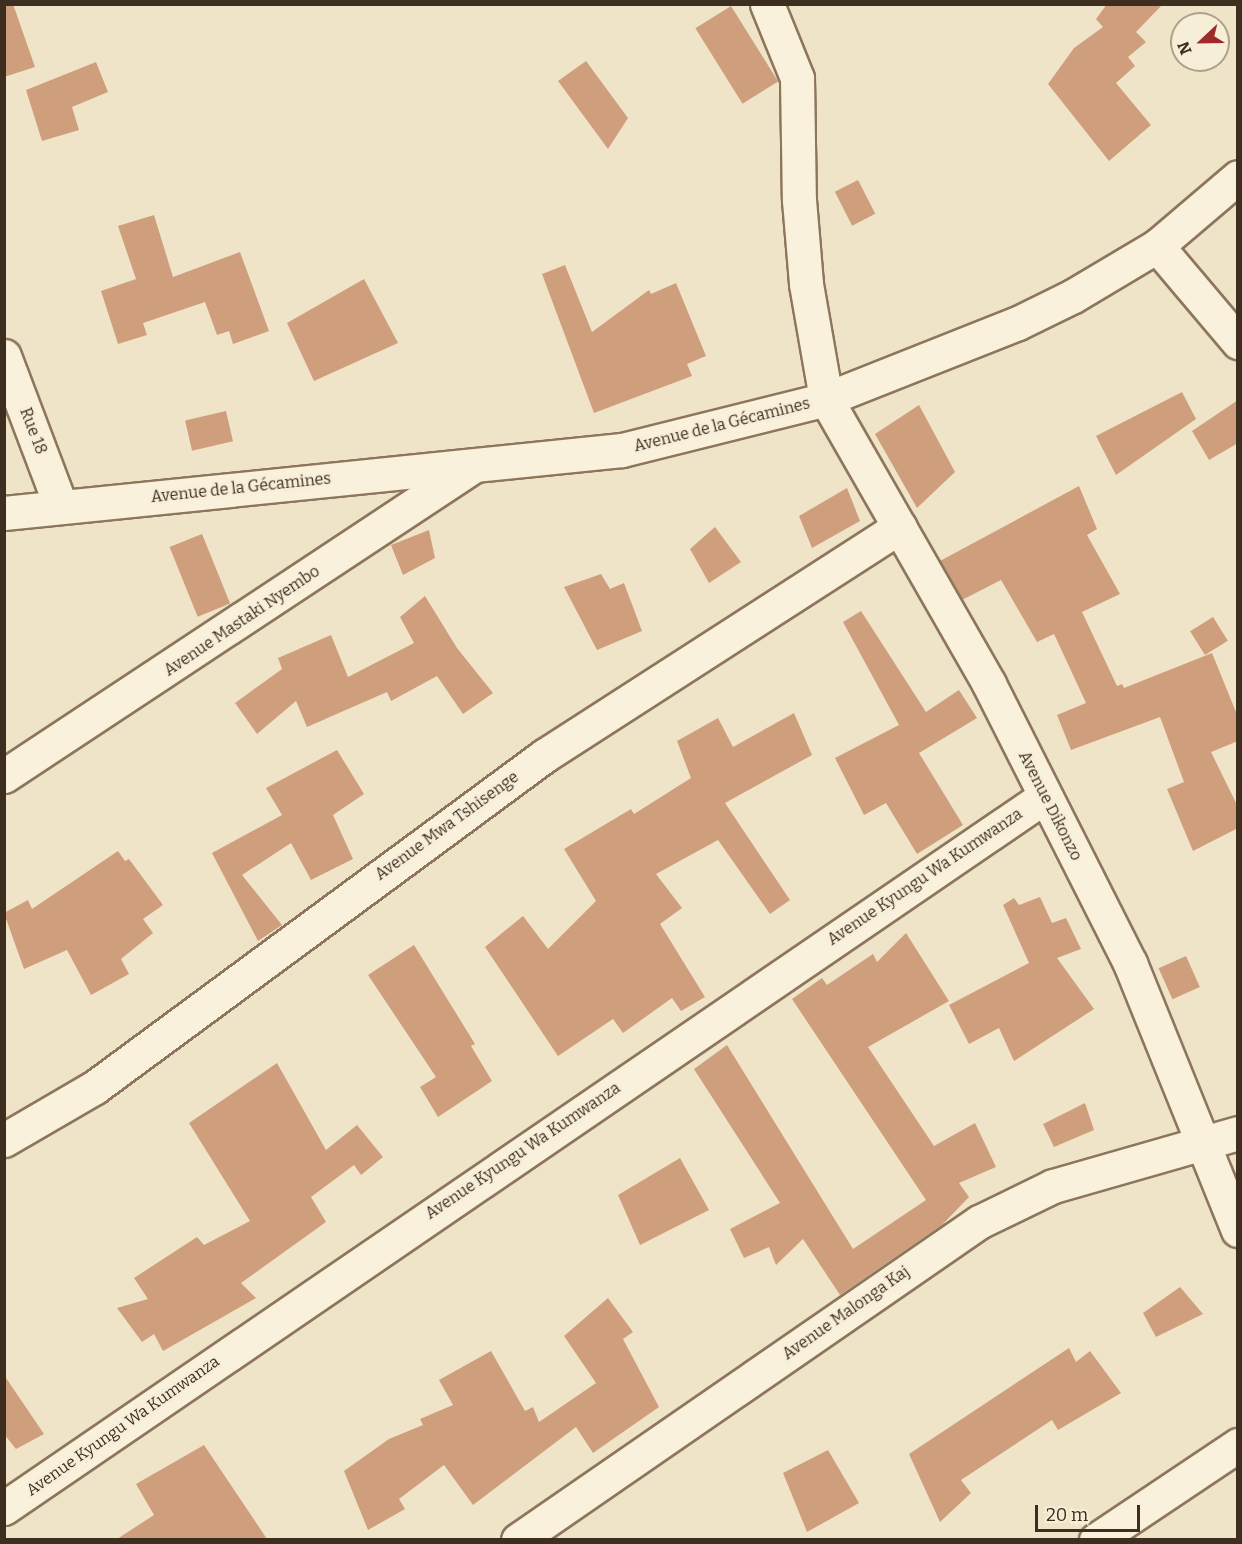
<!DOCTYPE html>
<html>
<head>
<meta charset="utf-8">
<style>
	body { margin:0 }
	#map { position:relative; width:1242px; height:1544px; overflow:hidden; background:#f0e4c8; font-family:Bitter,serif }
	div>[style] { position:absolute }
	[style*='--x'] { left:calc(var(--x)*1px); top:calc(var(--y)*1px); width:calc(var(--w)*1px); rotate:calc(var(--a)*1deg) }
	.building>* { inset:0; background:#cf9f7d; transform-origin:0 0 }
	.roads { filter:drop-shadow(2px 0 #8d765c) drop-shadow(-2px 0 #8d765c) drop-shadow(0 2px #8d765c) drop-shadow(0 -2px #8d765c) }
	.minor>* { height:33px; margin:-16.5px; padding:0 16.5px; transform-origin:16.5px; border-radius:16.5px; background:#faf1dc }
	span { translate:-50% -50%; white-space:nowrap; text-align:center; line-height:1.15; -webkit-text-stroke:4.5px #f7eed8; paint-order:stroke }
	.street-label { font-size:16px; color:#3d2e20 }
	.frame { position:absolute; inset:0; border:6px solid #3d2e20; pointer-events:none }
	.north { position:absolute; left:1170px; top:12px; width:60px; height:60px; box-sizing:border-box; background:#f7eed8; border:2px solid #ada18e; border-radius:50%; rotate:248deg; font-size:16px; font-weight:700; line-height:24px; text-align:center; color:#3d2e20 }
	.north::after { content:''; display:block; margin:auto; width:21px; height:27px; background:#9e2a2b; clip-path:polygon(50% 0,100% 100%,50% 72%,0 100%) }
	.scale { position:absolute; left:1035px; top:1505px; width:105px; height:27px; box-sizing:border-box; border:3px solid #3d2e20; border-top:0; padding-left:8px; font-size:18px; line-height:21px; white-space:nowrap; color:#3d2e20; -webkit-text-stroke:4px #f7eed8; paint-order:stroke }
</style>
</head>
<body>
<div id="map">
	<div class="building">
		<i style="clip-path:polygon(4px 4px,13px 4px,35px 67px,4px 77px)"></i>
		<i style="clip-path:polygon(1107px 4px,1163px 4px,1136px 32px,1146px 42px,1128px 57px,1135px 66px,1116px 83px,1151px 125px,1109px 161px,1048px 84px,1074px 48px,1103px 27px,1096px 19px)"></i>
		<i style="left:731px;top:6px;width:89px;height:42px;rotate:58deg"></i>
		<i style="clip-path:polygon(586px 61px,628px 118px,608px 149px,558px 81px)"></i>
		<i style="clip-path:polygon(96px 62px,108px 92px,72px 107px,79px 130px,42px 141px,26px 90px)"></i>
		<i style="left:858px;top:180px;width:38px;height:26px;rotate:63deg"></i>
		<i style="clip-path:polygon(154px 215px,173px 277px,240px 252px,269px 331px,233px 344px,229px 331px,217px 335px,205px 302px,143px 323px,147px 335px,118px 344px,101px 291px,136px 279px,118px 226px)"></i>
		<i style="clip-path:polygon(565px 265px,592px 332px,649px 290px,651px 294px,676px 283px,706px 356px,687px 364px,692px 376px,594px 413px,542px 274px)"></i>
		<i style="clip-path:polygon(364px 279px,398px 343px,314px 381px,287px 323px)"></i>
		<i style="clip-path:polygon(1182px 392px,1196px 419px,1116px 475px,1096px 436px)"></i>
		<i style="clip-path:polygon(1238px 400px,1238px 443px,1209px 460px,1192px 431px)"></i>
		<i style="clip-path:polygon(919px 405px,955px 472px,917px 508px,875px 434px)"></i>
		<i style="left:226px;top:411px;width:31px;height:42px;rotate:77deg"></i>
		<i style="clip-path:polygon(1079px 486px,1097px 529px,1087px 535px,1120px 594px,1082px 612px,1117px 686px,1122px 684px,1124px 688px,1212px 653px,1238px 717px,1238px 741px,1211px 752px,1238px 807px,1238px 828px,1193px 851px,1167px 789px,1184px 782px,1160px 717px,1071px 750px,1057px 715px,1086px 703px,1054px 634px,1037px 642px,1001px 580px,962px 600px,940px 561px)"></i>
		<i style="clip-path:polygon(847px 488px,860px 521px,812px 548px,799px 516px)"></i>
		<i style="clip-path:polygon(715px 527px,741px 562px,709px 583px,690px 549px)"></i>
		<i style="clip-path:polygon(429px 530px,435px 558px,403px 575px,391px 545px)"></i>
		<i style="left:202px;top:534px;width:75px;height:35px;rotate:68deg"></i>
		<i style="clip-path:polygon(601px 574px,610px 589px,624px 583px,642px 631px,597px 650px,564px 587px)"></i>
		<i style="clip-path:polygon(425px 596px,457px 648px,493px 693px,463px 714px,437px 676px,391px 701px,387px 692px,307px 727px,296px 701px,257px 734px,235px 703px,282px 669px,278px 658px,331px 635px,348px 677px,414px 643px,400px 617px)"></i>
		<i style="clip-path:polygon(861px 611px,926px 712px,959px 690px,977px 718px,919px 753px,963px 825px,917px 854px,886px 803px,864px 815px,835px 758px,899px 725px,843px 622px)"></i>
		<i style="left:1213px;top:617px;width:28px;height:27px;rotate:58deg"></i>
		<i style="clip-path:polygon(794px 713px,812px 755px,725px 803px,790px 900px,770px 914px,718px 840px,656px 874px,682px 908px,660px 924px,705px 997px,681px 1011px,672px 998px,623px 1033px,613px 1019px,558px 1056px,485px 947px,523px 916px,548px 949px,596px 901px,564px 849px,631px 809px,634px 814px,691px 778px,677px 741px,718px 718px,733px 747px)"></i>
		<i style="clip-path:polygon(337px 750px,364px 794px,333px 815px,353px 859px,311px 880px,291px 843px,242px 875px,282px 925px,258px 941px,212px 853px,282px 815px,266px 788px)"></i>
		<i style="clip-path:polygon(118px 851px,125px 861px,129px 859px,163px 905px,143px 919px,153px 933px,121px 959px,129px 974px,91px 995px,67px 950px,24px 969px,4px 913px,28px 900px,32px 909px)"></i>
		<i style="clip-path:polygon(1040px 897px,1052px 923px,1066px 918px,1081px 949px,1057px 958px,1094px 1009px,1014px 1061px,999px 1028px,969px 1044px,949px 1005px,1029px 963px,1003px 905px,1014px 898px,1019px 905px)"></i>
		<i style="clip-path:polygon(906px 933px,949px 1001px,868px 1047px,934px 1146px,975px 1123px,996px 1167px,959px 1183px,969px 1197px,942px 1225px,840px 1295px,803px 1239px,776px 1265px,769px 1247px,744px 1258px,730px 1229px,780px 1203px,694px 1069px,727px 1045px,853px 1249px,926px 1200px,792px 999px,822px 978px,827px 985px,873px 954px,877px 962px)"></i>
		<i style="clip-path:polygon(414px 945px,475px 1044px,471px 1046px,492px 1081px,438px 1117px,420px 1087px,436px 1077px,368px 975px)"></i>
		<i style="left:1186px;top:956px;width:34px;height:30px;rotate:66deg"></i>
		<i style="clip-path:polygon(277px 1063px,326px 1150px,357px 1125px,383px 1157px,361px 1175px,354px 1165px,311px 1197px,326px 1222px,241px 1283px,256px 1298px,163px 1351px,154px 1334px,142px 1342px,117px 1308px,148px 1299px,134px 1278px,197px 1237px,204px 1245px,250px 1221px,189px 1123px)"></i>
		<i style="clip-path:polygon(1085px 1103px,1094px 1130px,1054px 1147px,1043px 1124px)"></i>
		<i style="clip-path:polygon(680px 1158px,709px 1210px,640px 1245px,618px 1195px)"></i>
		<i style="clip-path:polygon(1180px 1287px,1203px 1314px,1156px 1337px,1143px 1313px)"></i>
		<i style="clip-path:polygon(608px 1298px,633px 1332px,623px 1339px,659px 1407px,593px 1453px,576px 1427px,473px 1505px,444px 1465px,399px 1499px,405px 1509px,368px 1530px,344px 1471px,389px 1439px,423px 1425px,420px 1419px,453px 1405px,439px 1380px,491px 1351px,525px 1411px,533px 1407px,539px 1422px,596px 1383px,564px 1336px)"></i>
		<i style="clip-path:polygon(1069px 1348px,1076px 1362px,1090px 1351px,1121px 1393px,1058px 1430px,1052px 1420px,961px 1480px,971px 1493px,940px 1522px,909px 1454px)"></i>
		<i style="clip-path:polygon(4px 1375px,44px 1434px,16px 1449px,4px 1434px)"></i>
		<i style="clip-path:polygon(204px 1445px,267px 1539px,117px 1539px,154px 1515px,136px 1484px)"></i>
		<i style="clip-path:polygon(828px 1450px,859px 1503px,807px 1532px,783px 1473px)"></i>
	</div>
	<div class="roads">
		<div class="minor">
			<i style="--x:767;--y:4;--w:80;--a:67.9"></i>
			<i style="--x:797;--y:78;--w:122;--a:89.1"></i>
			<i style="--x:799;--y:200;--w:84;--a:85.2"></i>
			<i style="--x:806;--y:284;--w:117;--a:80.1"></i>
			<i style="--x:826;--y:399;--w:328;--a:60.2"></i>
			<i style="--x:989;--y:684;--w:313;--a:63.2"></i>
			<i style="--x:1130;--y:963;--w:288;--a:68"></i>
			<i style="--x:1157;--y:246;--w:126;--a:49.8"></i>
			<i style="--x:4;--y:356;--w:161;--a:69.3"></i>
			<i style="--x:4;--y:513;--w:621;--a:-5.82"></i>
			<i style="--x:622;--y:450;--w:210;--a:-14"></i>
			<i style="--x:826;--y:399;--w:206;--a:-21.6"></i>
			<i style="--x:1018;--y:323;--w:61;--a:-26.1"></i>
			<i style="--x:1073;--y:296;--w:98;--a:-30.8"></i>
			<i style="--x:1157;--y:246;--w:106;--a:-40.4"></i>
			<i style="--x:4;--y:776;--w:562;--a:-33.46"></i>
			<i style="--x:4;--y:1140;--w:105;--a:-30.2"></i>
			<i style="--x:95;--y:1087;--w:558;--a:-36.4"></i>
			<i style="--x:544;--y:756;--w:423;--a:-32.8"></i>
			<i style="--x:4;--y:1508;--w:1260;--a:-34.36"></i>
			<i style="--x:518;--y:1540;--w:560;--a:-34.6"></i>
			<i style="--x:979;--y:1222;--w:82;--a:-25.9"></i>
			<i style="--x:1053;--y:1186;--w:192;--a:-16"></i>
			<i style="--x:1096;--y:1540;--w:171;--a:-33.8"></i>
		</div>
	</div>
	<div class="street-label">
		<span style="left:722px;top:425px;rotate:-14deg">Avenue de la Gécamines</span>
		<span style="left:33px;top:431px;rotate:69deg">Rue 18</span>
		<span style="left:241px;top:488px;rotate:-6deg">Avenue de la Gécamines</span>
		<span style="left:242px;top:621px;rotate:-34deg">Avenue Mastaki Nyembo</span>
		<span style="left:1050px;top:806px;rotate:63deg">Avenue Dikonzo</span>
		<span style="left:447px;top:826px;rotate:-36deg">Avenue Mwa Tshisenge</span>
		<span style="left:925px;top:877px;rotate:-34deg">Avenue Kyungu Wa Kumwanza</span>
		<span style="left:523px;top:1151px;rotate:-34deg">Avenue Kyungu Wa Kumwanza</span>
		<span style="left:846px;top:1313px;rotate:-35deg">Avenue Malonga Kaj</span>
		<span style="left:123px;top:1426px;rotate:-35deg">Avenue Kyungu Wa Kumwanza</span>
	</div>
	<div class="frame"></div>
	<div class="north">N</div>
	<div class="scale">20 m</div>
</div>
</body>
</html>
